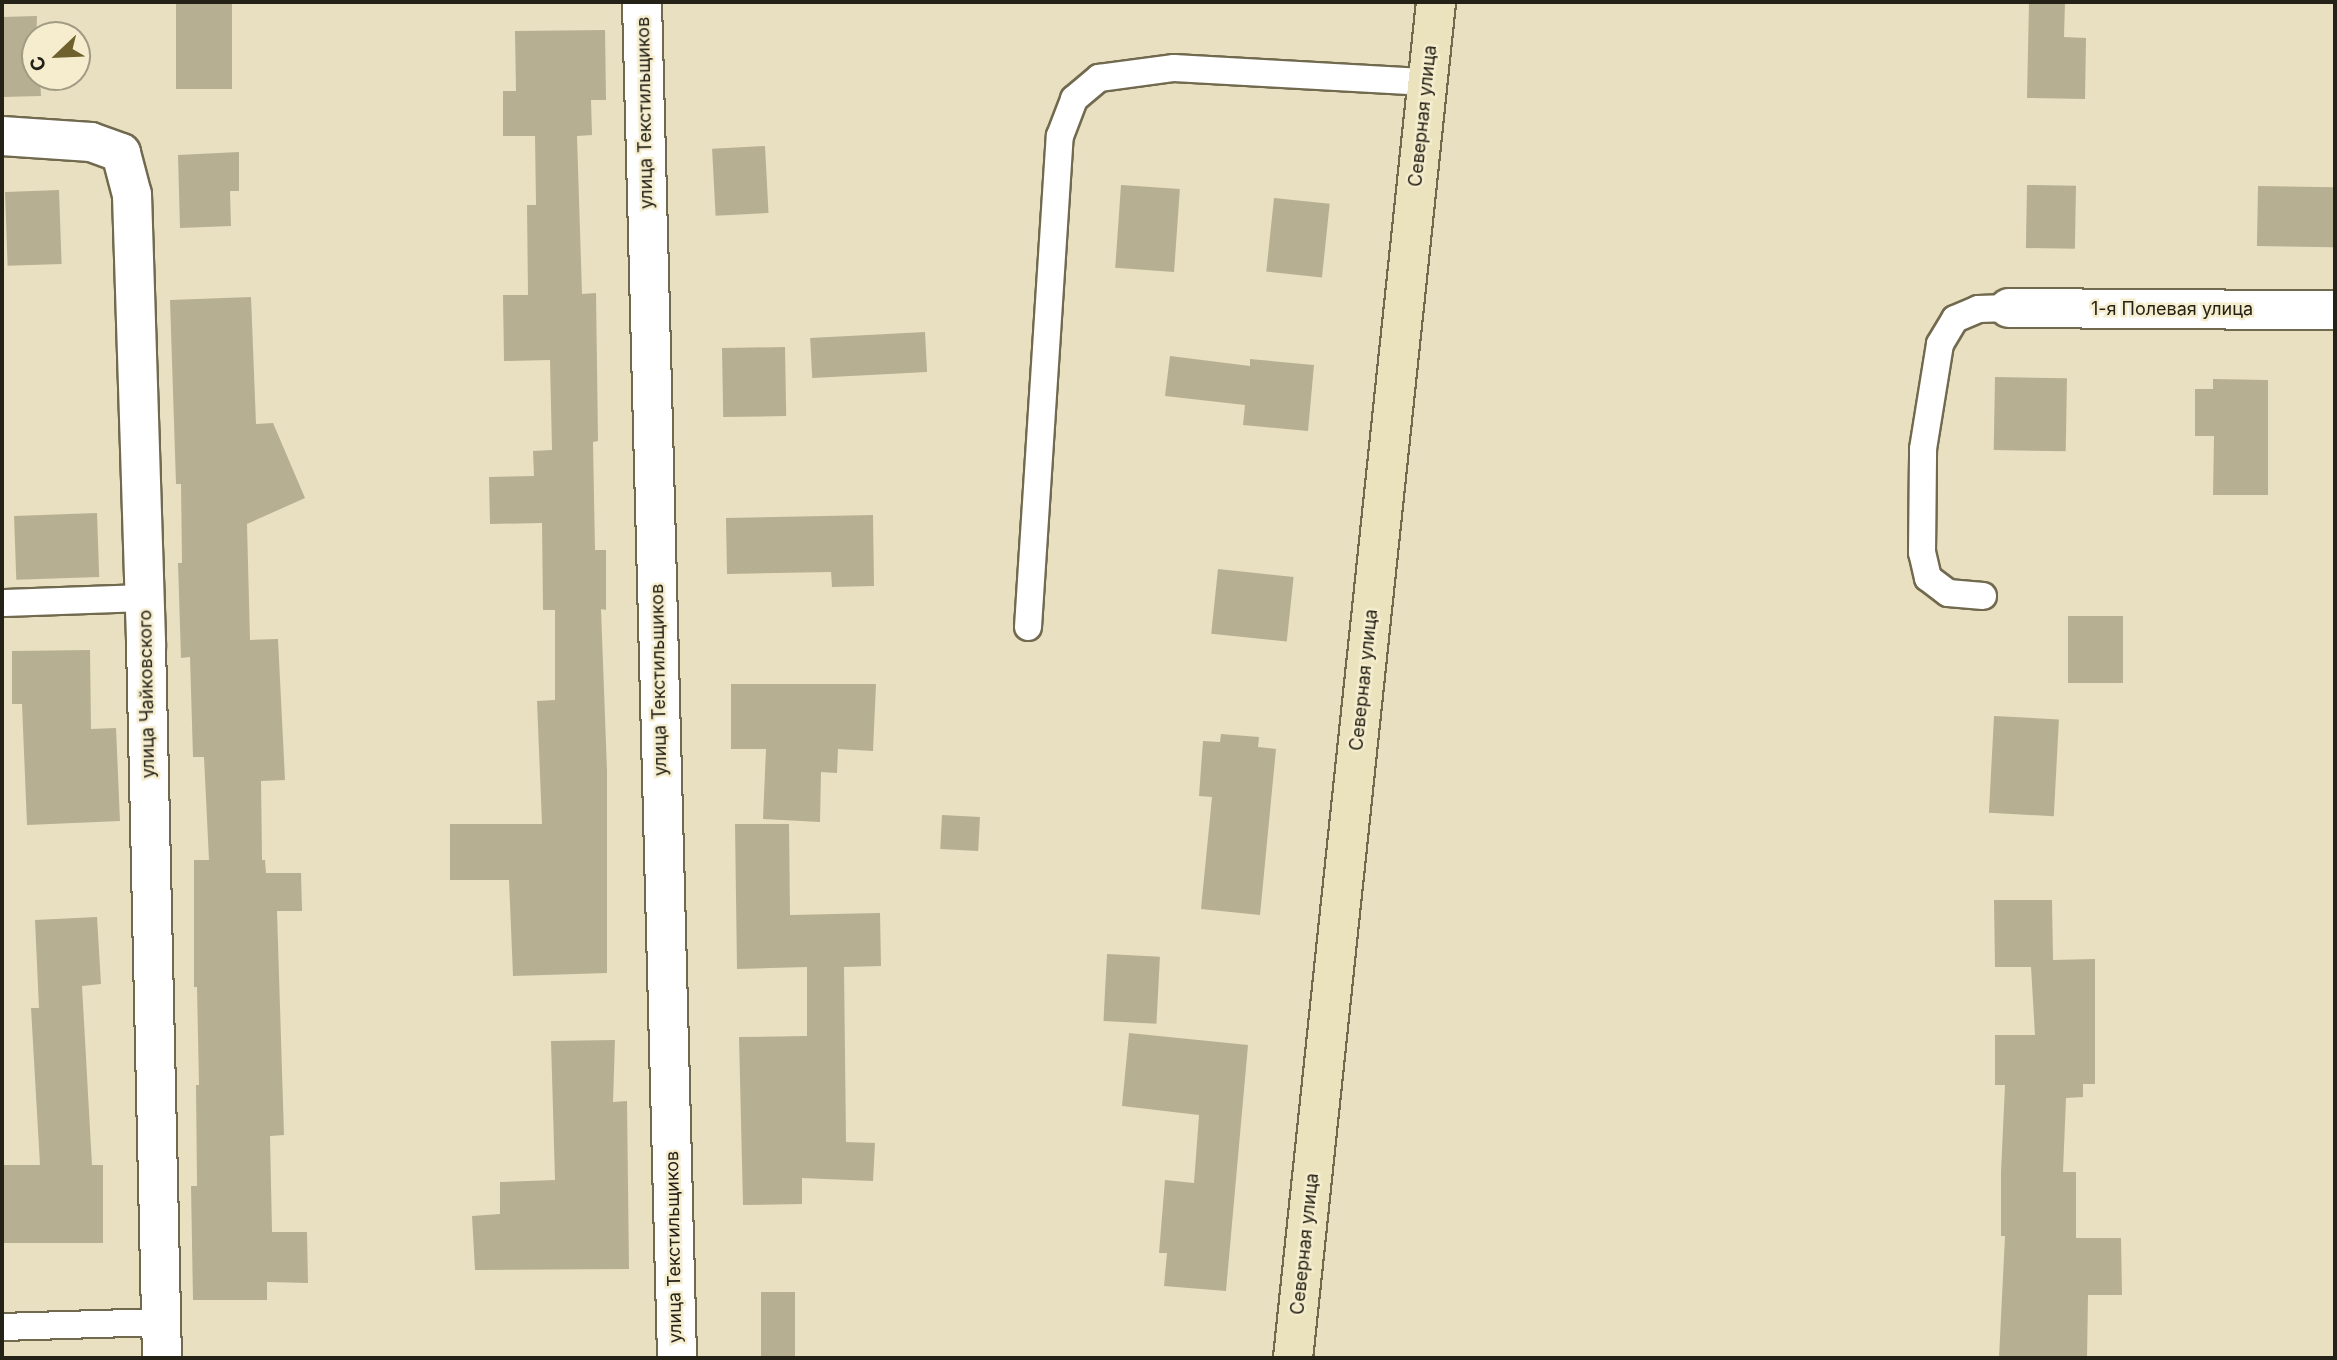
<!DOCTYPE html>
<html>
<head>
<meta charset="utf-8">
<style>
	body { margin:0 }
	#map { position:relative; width:2337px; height:1360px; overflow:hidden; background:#e8e0c1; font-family:Inter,sans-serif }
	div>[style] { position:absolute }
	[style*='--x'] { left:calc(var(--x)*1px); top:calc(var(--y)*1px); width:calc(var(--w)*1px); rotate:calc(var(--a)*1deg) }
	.building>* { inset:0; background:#b7af91; transform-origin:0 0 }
	.roads { filter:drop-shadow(2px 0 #716a4f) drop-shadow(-2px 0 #716a4f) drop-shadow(0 2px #716a4f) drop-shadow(0 -2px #716a4f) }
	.lane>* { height:26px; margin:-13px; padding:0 13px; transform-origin:13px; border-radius:13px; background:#fff }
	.street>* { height:38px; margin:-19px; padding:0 19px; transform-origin:19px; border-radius:19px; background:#fff }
	.secondary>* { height:38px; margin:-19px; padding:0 19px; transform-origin:19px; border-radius:19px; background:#ebe3be }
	span { translate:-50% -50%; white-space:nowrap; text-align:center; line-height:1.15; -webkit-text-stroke:5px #f5edce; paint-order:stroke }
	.street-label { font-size:18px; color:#242116 }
	.frame { position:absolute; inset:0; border:4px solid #242116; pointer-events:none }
	.north { position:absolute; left:21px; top:21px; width:70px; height:70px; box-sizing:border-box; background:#f5edce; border:2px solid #a19b84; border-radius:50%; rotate:247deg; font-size:19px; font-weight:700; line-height:28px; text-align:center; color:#242116 }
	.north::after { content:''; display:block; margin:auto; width:24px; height:32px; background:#6e612e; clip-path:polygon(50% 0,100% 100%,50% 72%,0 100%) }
</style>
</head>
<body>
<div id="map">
	<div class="building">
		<i style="left:176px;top:2px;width:56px;height:87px"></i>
		<i style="clip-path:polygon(2029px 2px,2065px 2px,2064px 37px,2086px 38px,2085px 99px,2027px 98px)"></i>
		<i style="clip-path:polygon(37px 16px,35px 77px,40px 77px,41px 96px,2px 97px,2px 17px)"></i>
		<i style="clip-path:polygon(605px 30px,606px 100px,591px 100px,592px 135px,577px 136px,582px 294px,596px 293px,598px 441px,593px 442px,595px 550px,606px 550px,606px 610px,601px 609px,607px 771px,607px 973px,513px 976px,509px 880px,450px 880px,450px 824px,542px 824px,537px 701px,555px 700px,555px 610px,543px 610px,542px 523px,490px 524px,489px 477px,534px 476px,533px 451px,552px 450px,550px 360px,504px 361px,503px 295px,528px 295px,527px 205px,536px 205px,535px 136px,503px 136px,503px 91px,516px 91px,515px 31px)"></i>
		<i style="left:765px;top:146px;width:67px;height:53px;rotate:87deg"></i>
		<i style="clip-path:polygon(239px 152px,239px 191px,230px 191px,231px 226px,180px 228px,178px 155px)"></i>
		<i style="left:1121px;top:185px;width:59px;height:83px;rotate:4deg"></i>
		<i style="left:2027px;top:185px;width:49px;height:63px;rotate:1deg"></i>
		<i style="left:2258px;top:186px;width:77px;height:60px;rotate:1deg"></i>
		<i style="left:59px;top:190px;width:74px;height:54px;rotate:88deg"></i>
		<i style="left:1274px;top:198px;width:56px;height:74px;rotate:6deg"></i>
		<i style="clip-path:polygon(251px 297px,256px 424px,273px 423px,305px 498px,247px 524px,250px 640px,278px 639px,285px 780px,261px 781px,262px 860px,265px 860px,266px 873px,301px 873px,302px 911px,277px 911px,284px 1135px,270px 1136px,272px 1232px,307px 1232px,308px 1283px,267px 1282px,267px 1300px,193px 1300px,191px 1186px,197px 1186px,196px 1085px,199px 1085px,197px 987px,194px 987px,194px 860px,209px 860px,204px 757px,193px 757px,190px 657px,181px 658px,178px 563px,182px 563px,181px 484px,176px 484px,170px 300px)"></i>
		<i style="left:925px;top:332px;width:40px;height:115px;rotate:87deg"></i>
		<i style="left:785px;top:347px;width:69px;height:63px;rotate:89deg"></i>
		<i style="clip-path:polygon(1170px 356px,1250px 366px,1250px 359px,1314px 365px,1308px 431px,1243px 425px,1245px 405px,1165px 396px)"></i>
		<i style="left:1995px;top:377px;width:72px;height:73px;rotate:1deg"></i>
		<i style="clip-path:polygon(2213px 379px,2268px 380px,2268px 495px,2213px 495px,2214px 436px,2195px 436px,2195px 389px,2213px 389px)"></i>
		<i style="left:97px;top:513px;width:64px;height:83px;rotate:88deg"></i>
		<i style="clip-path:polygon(873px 515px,874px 586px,832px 587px,831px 572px,727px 574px,726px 518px)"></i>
		<i style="left:1218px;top:569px;width:76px;height:65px;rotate:6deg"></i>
		<i style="left:2068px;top:616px;width:55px;height:67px"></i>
		<i style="clip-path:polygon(90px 650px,91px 729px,116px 728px,120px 821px,27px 825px,22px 704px,12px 704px,12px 651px)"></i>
		<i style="clip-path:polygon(731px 684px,876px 684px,873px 751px,838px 749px,837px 773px,821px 772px,820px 822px,763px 819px,766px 749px,731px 749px)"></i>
		<i style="left:1994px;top:716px;width:65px;height:97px;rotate:3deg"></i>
		<i style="clip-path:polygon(1221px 734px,1259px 737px,1258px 747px,1276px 749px,1260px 915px,1201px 909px,1212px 797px,1199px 796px,1203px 741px,1220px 742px)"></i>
		<i style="left:942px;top:815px;width:38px;height:34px;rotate:3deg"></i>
		<i style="clip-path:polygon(735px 824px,789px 824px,790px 915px,880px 913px,881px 966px,844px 967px,846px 1142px,875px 1143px,873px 1181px,802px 1178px,802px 1204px,743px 1205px,739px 1037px,807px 1036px,807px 967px,737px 969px)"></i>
		<i style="clip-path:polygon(1994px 900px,2052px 900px,2053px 960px,2095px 959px,2095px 1084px,2083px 1084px,2083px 1097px,2066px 1098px,2063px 1172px,2076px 1172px,2076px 1238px,2121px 1238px,2122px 1295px,2088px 1295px,2087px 1358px,1999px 1358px,2005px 1236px,2001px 1236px,2001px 1172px,2005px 1085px,1995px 1085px,1995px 1035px,2035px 1035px,2031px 967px,1995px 967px)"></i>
		<i style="clip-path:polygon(97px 917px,101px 984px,82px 986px,92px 1165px,103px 1165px,103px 1243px,2px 1243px,2px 1165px,40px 1165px,31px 1008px,39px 1008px,35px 920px)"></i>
		<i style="left:1107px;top:954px;width:53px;height:67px;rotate:3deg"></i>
		<i style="clip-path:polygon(1129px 1033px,1248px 1045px,1226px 1291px,1164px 1286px,1167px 1253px,1159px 1253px,1165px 1180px,1194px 1183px,1199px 1115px,1122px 1106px)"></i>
		<i style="clip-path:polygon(615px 1040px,613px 1102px,627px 1101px,629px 1269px,475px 1270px,472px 1216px,500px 1214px,500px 1182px,555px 1180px,551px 1041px)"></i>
		<i style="left:761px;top:1292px;width:34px;height:66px"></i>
	</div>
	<div class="roads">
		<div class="lane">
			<i style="--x:1983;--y:596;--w:35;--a:-175"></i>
			<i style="--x:1948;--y:593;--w:25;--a:-143"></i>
			<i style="--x:1928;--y:578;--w:26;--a:-103"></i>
			<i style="--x:1922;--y:553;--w:104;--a:-89.4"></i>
			<i style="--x:1923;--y:449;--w:106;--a:-80.8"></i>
			<i style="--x:1940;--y:344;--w:29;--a:-59"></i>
			<i style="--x:1955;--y:319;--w:25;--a:-23"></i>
			<i style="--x:1978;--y:309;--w:31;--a:-2"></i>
			<i style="--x:2;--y:603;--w:143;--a:-2"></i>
			<i style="--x:1028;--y:627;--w:492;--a:-86.3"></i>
			<i style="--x:1060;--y:136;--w:40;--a:-69"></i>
			<i style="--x:1074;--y:99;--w:33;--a:-40"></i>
			<i style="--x:1099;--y:78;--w:76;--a:-7.6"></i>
			<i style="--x:1174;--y:68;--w:253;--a:3.2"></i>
			<i style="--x:2;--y:1327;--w:159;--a:-1.8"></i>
		</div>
		<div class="street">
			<i style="--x:642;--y:2;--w:1356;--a:88.52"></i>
			<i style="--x:2;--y:136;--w:89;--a:3.9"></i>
			<i style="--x:91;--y:142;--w:32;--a:20"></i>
			<i style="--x:121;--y:153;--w:43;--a:75.3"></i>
			<i style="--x:132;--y:195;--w:449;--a:88.2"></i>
			<i style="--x:146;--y:644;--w:714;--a:88.72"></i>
			<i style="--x:2009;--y:308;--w:326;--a:0.4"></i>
		</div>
		<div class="secondary">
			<i style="--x:1293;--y:1358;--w:1364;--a:-83.98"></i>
		</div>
	</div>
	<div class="street-label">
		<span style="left:645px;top:113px;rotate:-91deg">улица Текстильщиков</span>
		<span style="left:1423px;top:116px;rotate:-84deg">Северная улица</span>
		<span style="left:2172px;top:309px">1-я Полевая улица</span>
		<span style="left:659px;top:680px;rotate:-91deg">улица Текстильщиков</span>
		<span style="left:1364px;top:680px;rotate:-84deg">Северная улица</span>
		<span style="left:147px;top:694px;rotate:-91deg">улица Чайковского</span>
		<span style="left:1305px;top:1244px;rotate:-84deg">Северная улица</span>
		<span style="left:674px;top:1247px;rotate:-91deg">улица Текстильщиков</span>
	</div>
	<div class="frame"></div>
	<div class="north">С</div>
</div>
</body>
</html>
